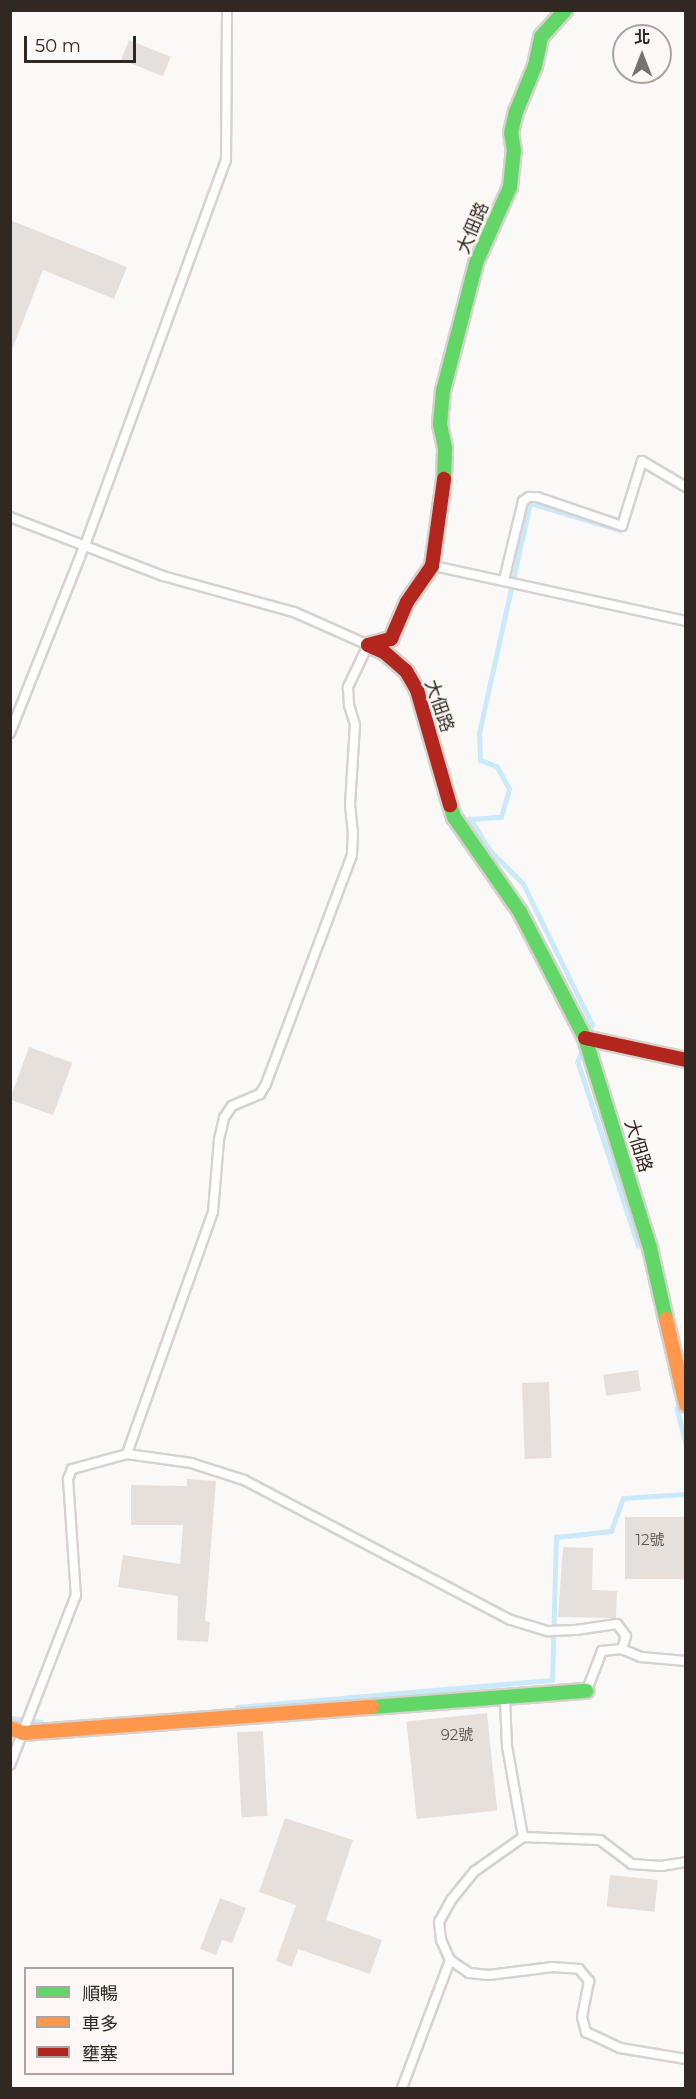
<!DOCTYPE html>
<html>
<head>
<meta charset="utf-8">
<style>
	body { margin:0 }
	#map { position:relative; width:696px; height:2099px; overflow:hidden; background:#fbf9f7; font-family:Montserrat,"Noto Sans TC",sans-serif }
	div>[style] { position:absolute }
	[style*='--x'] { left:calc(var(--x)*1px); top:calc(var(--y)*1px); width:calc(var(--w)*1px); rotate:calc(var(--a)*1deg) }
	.stream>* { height:4.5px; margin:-2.25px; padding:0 2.25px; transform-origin:2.25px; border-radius:2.25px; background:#cae9fa }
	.building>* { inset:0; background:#e6e0dc; transform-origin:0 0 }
	.roads { filter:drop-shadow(2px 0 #d7d2ce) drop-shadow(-2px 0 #d7d2ce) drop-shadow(0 2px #d7d2ce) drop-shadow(0 -2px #d7d2ce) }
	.lane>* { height:8px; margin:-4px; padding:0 4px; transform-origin:4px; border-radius:4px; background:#fefefe }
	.fast>* { height:14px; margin:-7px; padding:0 7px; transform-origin:7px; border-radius:7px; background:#63d668 }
	.slow>* { height:14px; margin:-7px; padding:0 7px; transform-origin:7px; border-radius:7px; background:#ff974d }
	.jam>* { height:14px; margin:-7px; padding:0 7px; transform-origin:7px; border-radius:7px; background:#b3261e }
	span { translate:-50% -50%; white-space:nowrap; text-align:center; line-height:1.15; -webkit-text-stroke:5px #fdf8f5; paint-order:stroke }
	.number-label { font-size:15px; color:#605852 }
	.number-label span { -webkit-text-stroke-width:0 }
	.street-label { font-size:18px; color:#312822 }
	.frame { position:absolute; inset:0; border:12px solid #312822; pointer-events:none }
	.legend { position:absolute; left:24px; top:1967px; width:210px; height:108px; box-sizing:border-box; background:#fdf8f5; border:2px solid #aba5a1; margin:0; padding:8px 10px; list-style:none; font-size:18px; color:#312822 }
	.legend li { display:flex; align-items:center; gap:12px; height:30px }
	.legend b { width:30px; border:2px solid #aba5a1 }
	.north { position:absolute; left:612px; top:24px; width:60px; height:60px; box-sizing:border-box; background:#fdf8f5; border:2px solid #aba5a1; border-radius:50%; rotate:0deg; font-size:16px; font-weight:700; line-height:24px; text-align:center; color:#312822 }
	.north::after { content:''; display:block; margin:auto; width:21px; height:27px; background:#78716d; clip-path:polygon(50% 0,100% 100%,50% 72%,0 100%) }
	.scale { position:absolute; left:24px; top:36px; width:112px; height:27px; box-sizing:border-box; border:3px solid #312822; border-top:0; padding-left:8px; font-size:18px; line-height:21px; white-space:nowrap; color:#312822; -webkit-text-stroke:4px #fdf8f5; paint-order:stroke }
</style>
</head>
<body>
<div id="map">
	<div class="stream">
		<i style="--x:589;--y:1032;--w:8;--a:-67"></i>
		<i style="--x:592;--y:1025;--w:157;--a:-116.1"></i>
		<i style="--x:523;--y:884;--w:47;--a:-135"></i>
		<i style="--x:490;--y:851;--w:38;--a:-122"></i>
		<i style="--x:470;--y:819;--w:31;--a:-4"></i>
		<i style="--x:501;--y:817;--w:29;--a:-74"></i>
		<i style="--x:509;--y:789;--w:25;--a:-119"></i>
		<i style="--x:497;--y:767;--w:18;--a:-158"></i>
		<i style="--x:480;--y:760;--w:27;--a:-92"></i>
		<i style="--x:479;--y:733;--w:236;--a:-77.5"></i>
		<i style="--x:530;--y:503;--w:94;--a:16.7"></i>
		<i style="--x:582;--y:1051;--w:12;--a:110"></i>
		<i style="--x:578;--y:1062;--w:193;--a:71.8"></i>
		<i style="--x:677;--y:1408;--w:36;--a:76"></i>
		<i style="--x:237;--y:1707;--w:316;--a:-4.9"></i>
		<i style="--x:552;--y:1680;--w:143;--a:-88.4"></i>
		<i style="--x:556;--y:1537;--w:55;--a:-6.2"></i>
		<i style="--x:611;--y:1531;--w:35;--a:-70"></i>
		<i style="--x:623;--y:1498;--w:63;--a:-3.6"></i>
		<i style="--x:10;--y:1718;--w:31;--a:7"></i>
	</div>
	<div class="building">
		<i style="left:129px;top:40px;width:45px;height:21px;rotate:22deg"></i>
		<i style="clip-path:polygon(10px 220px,127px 267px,114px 299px,43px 270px,11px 352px)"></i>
		<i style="left:29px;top:1047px;width:46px;height:56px;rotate:20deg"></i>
		<i style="left:638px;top:1370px;width:21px;height:35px;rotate:82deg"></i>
		<i style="left:549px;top:1382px;width:76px;height:27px;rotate:88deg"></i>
		<i style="clip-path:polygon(187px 1479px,216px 1481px,205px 1621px,210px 1622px,208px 1642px,177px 1640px,178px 1596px,118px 1587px,123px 1555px,180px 1564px,183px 1525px,131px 1525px,131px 1485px,187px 1486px)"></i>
		<i style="left:686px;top:1517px;width:62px;height:61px;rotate:90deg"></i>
		<i style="clip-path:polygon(563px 1547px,593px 1548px,592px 1590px,617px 1591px,616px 1618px,558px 1617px)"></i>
		<i style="left:487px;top:1713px;width:98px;height:81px;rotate:84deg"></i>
		<i style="left:263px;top:1731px;width:85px;height:26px;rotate:87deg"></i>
		<i style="clip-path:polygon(285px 1818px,353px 1840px,326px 1920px,382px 1940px,370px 1974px,298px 1949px,292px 1967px,276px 1961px,296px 1905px,259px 1892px)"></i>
		<i style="left:610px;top:1875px;width:48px;height:32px;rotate:6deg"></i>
		<i style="clip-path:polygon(220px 1898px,246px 1908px,232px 1943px,222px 1940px,216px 1955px,200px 1949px)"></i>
	</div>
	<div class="roads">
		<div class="lane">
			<i style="--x:10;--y:517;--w:164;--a:21.1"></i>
			<i style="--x:163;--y:576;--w:136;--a:15.4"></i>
			<i style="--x:294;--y:612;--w:81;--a:24"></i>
			<i style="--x:368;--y:645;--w:47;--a:115.5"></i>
			<i style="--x:348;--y:687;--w:18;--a:87"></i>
			<i style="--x:349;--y:705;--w:21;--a:73"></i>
			<i style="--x:355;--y:725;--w:80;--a:93.6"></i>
			<i style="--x:350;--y:805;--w:28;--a:84"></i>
			<i style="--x:353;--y:833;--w:22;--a:93"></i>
			<i style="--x:352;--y:855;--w:245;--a:110.6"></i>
			<i style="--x:266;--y:1084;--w:12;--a:121"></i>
			<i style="--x:260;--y:1094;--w:30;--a:157"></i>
			<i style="--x:232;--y:1106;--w:14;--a:124"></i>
			<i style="--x:224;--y:1118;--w:23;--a:103"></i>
			<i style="--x:219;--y:1140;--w:72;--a:94.8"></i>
			<i style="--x:213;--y:1212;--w:257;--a:109.6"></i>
			<i style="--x:127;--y:1454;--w:57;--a:164.7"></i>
			<i style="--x:72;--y:1469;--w:11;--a:112"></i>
			<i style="--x:68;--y:1479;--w:116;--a:86.1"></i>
			<i style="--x:76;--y:1595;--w:182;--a:111.2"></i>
			<i style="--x:434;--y:566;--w:258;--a:12.3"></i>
			<i style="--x:504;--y:580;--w:81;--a:-76.5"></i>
			<i style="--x:523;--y:501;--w:7;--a:-34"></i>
			<i style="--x:529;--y:497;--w:8;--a:0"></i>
			<i style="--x:537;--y:497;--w:90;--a:18.8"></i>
			<i style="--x:622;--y:526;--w:68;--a:-72.9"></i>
			<i style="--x:642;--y:461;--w:51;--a:30.6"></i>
			<i style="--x:10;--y:733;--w:202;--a:-68.3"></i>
			<i style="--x:85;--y:545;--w:410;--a:-69.9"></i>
			<i style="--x:226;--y:160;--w:150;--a:-89.6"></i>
			<i style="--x:127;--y:1454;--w:65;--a:8"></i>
			<i style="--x:191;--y:1463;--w:56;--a:17.8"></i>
			<i style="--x:244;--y:1480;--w:301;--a:27.7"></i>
			<i style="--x:511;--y:1620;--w:39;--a:17"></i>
			<i style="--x:548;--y:1631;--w:28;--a:-2"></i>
			<i style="--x:576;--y:1630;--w:41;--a:-8.3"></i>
			<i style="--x:617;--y:1624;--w:15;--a:53"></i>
			<i style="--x:626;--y:1636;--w:14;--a:107"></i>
			<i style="--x:587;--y:1690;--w:42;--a:-69"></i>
			<i style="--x:602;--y:1651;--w:20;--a:-6"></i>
			<i style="--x:622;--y:1649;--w:21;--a:23"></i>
			<i style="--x:641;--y:1657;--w:45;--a:5.1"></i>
			<i style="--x:505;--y:1699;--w:47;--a:87.6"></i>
			<i style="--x:507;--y:1746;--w:92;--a:80"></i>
			<i style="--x:450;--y:1960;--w:23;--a:34"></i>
			<i style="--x:469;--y:1973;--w:20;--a:6"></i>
			<i style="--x:489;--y:1975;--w:64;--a:-7.2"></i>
			<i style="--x:552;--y:1967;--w:27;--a:4"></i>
			<i style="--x:579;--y:1969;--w:16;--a:50"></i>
			<i style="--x:589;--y:1981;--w:37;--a:101"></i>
			<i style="--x:582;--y:2017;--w:16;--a:75"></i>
			<i style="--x:586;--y:2032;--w:38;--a:25"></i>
			<i style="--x:620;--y:2048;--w:67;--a:9.5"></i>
			<i style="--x:402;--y:2088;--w:137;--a:-69.4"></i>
			<i style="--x:450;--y:1960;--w:22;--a:-114"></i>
			<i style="--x:441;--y:1940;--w:18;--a:-96"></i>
			<i style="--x:439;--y:1922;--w:26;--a:-61"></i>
			<i style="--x:452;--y:1899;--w:36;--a:-51"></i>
			<i style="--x:475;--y:1871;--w:59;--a:-35.3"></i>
			<i style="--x:523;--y:1837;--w:77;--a:2.2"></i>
			<i style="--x:600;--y:1840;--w:40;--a:37"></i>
			<i style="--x:632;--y:1864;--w:29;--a:4"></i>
			<i style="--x:661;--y:1866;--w:25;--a:-9"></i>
		</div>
		<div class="fast">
			<i style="--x:444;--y:479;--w:31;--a:-88"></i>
			<i style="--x:445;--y:448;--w:25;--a:-102"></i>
			<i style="--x:440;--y:424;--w:33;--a:-85"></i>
			<i style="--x:443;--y:391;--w:132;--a:-75.5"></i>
			<i style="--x:476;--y:263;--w:83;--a:-65.9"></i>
			<i style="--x:510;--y:187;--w:36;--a:-84"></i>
			<i style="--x:514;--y:151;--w:18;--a:-99"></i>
			<i style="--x:511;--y:133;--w:22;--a:-77"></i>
			<i style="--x:516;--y:112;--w:50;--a:-67.6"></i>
			<i style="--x:535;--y:66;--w:30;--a:-78"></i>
			<i style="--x:541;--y:37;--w:36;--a:-48"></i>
			<i style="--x:450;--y:805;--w:13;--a:72"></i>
			<i style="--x:454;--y:817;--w:116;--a:55.2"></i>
			<i style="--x:520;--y:912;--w:142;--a:62.7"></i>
			<i style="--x:585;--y:1038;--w:220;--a:72.8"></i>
			<i style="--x:650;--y:1248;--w:73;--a:77.3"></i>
			<i style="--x:372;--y:1707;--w:215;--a:-4.3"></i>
		</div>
		<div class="slow">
			<i style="--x:666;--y:1319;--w:88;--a:76.9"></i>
			<i style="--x:10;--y:1728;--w:14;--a:21"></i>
			<i style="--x:23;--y:1733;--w:350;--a:-4.3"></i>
		</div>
		<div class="jam">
			<i style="--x:368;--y:645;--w:17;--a:24"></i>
			<i style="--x:384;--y:652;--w:29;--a:41"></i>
			<i style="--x:406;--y:671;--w:22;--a:60"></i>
			<i style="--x:417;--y:690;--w:120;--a:74"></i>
			<i style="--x:368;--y:645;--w:24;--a:-15"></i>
			<i style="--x:391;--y:639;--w:40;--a:-66.6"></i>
			<i style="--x:407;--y:602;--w:44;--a:-55.2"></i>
			<i style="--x:432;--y:566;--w:88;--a:-82.1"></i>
			<i style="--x:585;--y:1038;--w:103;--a:12.3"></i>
		</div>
	</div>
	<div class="number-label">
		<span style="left:650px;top:1540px">12號</span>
		<span style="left:457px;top:1735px">92號</span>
	</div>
	<div class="street-label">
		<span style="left:473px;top:228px;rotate:-67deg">大佃路</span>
		<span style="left:439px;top:706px;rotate:71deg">大佃路</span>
		<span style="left:638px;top:1146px;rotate:73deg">大佃路</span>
	</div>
	<div class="frame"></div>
	<ul class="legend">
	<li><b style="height:8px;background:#63d668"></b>順暢</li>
	<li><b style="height:8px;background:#ff974d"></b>車多</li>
	<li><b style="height:8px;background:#b3261e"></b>壅塞</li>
	</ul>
	<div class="north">北</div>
	<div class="scale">50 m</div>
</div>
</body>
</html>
